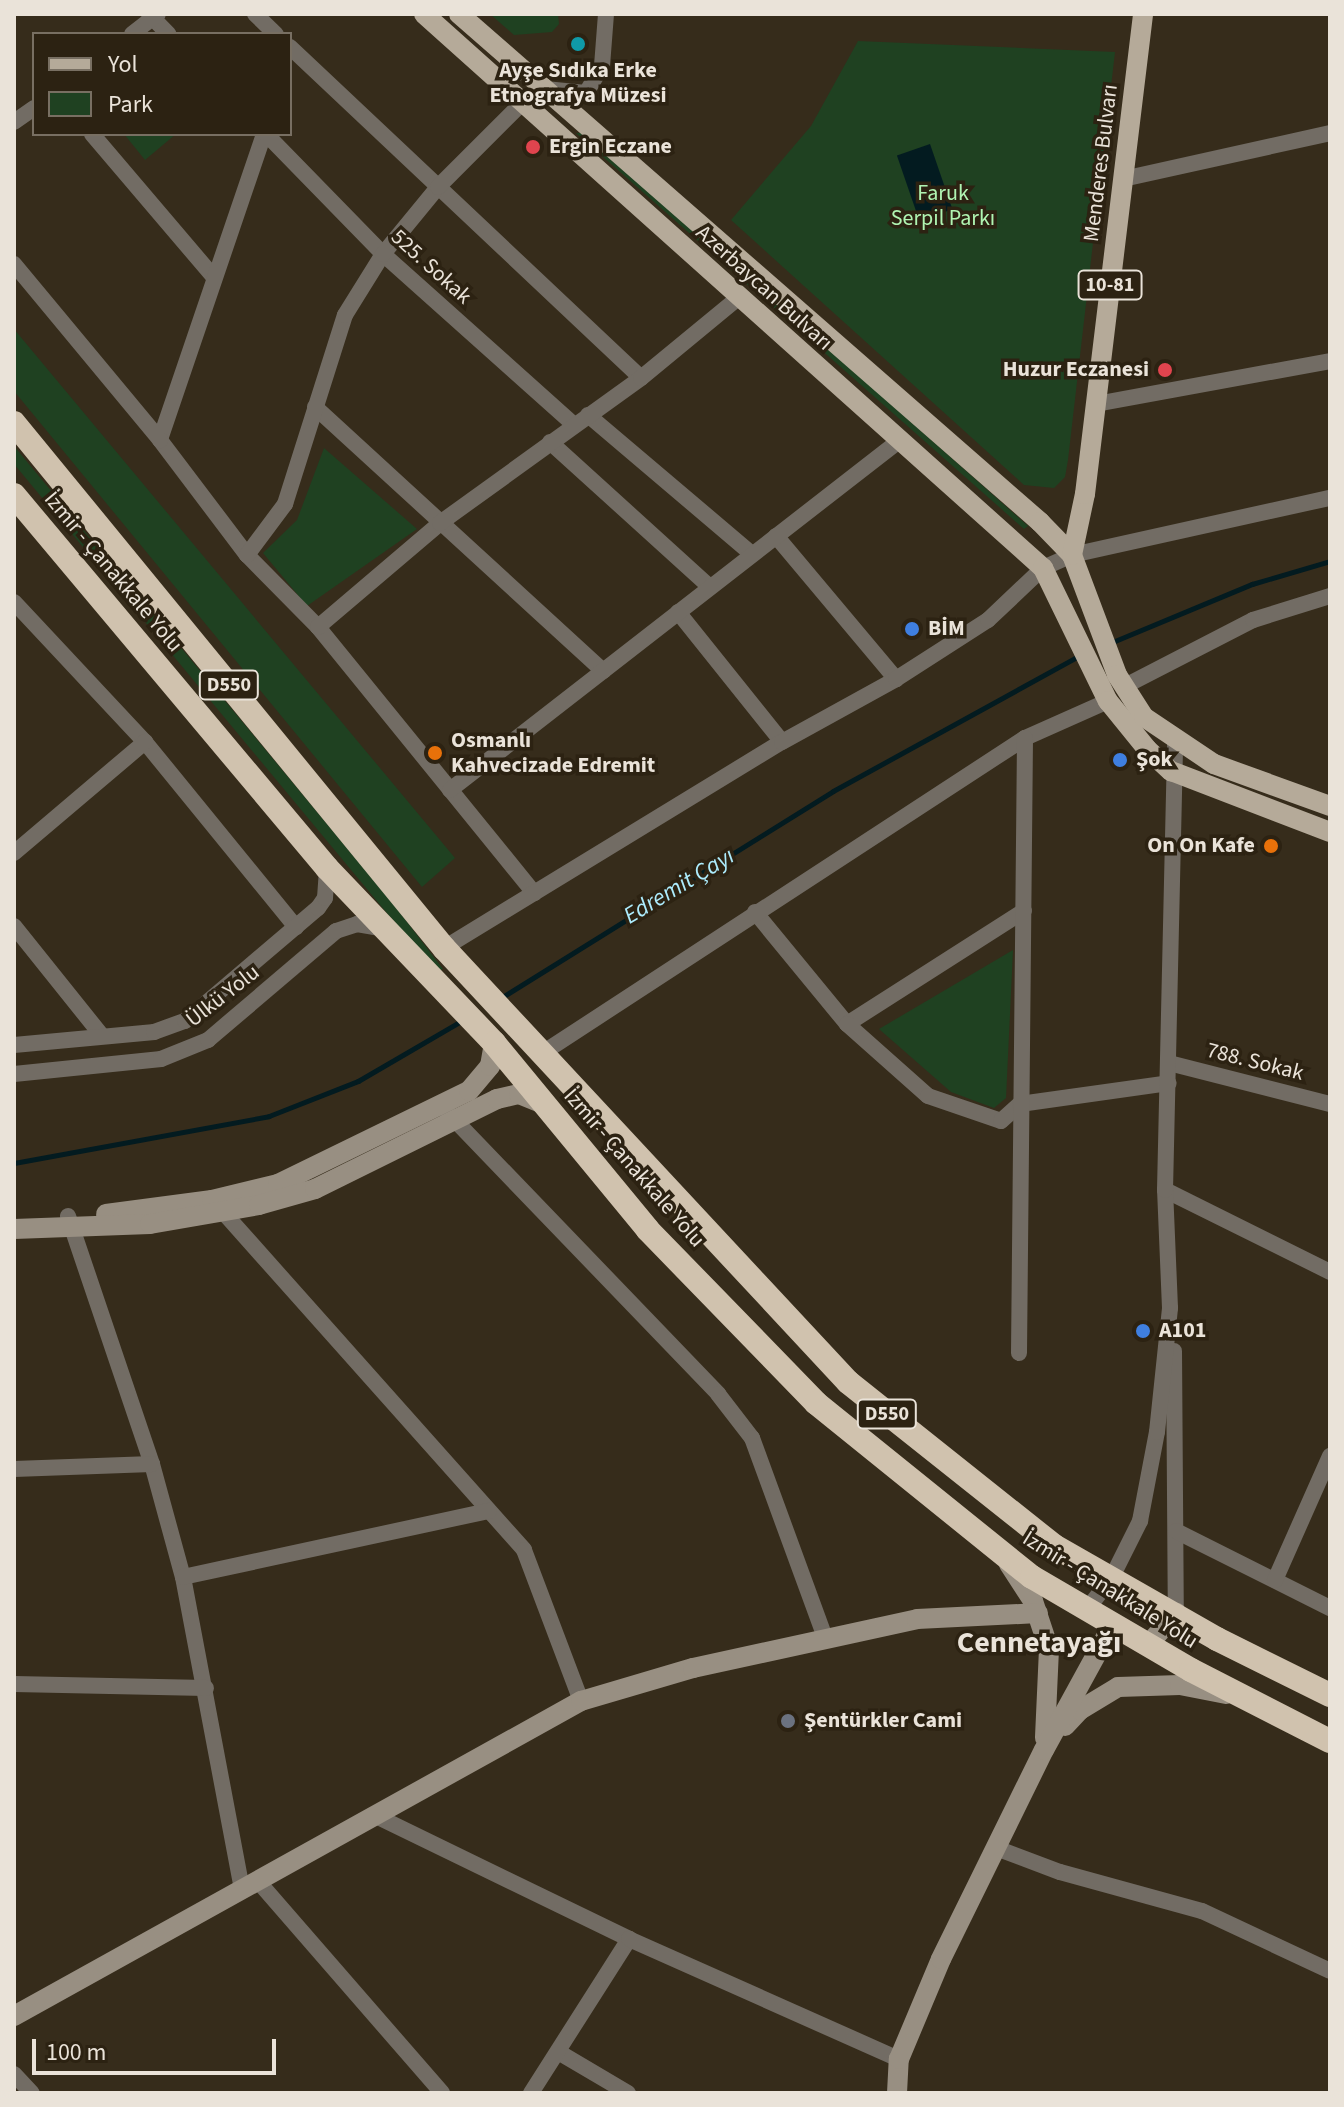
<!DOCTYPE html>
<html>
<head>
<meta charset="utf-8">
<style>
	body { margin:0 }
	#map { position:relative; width:1344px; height:2107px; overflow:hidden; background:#362c1b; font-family:"Source Sans 3",sans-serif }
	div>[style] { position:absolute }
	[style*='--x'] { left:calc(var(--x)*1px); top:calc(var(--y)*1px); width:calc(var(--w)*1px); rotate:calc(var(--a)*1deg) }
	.green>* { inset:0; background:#1f4121 }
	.water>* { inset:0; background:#031b20; transform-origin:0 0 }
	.stream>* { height:5px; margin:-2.5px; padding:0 2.5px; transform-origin:2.5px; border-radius:2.5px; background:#031b20 }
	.street>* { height:16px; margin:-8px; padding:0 8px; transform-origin:8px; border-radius:8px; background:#726c64 }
	.secondary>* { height:20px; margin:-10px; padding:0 10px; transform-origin:10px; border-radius:10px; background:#988f82 }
	.primary>* { height:20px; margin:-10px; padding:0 10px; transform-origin:10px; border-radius:10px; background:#b5aa99 }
	.highway>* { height:24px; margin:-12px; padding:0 12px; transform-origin:12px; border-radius:12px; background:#d0c2ae }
	.dots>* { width:22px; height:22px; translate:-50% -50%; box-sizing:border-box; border:4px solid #2c2212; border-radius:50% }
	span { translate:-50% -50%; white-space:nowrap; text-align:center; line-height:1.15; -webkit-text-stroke:7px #2c2212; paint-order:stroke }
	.shield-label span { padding:2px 6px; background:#2c2212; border:2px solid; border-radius:6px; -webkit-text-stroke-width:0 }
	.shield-label { font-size:20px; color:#eae3d9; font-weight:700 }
	.poi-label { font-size:22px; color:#eae3d9; font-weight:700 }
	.left { translate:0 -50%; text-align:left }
	.right { translate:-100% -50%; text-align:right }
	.street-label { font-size:22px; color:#eae3d9 }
	.park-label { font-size:22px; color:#b0f4b2 }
	.water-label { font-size:24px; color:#adecfd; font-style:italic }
	.district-label { font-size:30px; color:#eae3d9; font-weight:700 }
	.frame { position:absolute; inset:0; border:16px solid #eae3d9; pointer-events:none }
	.legend { position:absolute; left:32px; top:32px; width:260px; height:104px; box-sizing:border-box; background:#2c2212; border:2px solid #786f62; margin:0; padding:10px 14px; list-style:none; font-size:24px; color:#eae3d9 }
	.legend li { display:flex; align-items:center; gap:16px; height:40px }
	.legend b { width:40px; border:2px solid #786f62 }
	.scale { position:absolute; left:32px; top:2039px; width:244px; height:36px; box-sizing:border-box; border:4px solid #eae3d9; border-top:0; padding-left:10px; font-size:24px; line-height:28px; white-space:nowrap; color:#eae3d9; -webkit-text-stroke:6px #2c2212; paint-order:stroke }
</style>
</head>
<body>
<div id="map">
	<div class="green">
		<i style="clip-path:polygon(490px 14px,558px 14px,559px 24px,552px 32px,514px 35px)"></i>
		<i style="clip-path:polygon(858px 41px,1115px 52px,1068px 460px,1065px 477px,1054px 488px,1024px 485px,731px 220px,811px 126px)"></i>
		<i style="clip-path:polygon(576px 133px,586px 133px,1028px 526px,1024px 529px)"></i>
		<i style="clip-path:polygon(124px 134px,176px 134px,145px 160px)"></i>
		<i style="clip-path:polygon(14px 329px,455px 858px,422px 887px,14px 391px)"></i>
		<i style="clip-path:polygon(14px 446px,394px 905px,443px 969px,438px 971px,386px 912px,14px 464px)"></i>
		<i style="clip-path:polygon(324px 448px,417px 529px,307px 606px,263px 553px,297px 520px)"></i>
		<i style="clip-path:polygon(1013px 950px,1006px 1098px,994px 1108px,951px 1092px,879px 1029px)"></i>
	</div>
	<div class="water">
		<i style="left:930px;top:144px;width:69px;height:35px;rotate:71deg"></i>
	</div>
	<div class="stream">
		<i style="--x:1110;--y:643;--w:154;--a:-22.6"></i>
		<i style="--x:1252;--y:584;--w:81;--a:-16.4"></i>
		<i style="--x:499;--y:999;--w:393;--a:-31.9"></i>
		<i style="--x:833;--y:791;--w:281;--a:-28.8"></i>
		<i style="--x:14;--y:1163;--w:259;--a:-10.4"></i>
		<i style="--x:269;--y:1116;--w:96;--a:-21.5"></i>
		<i style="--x:358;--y:1081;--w:121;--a:-30.2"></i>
	</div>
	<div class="street">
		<i style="--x:149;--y:14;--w:28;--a:46"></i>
		<i style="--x:255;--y:14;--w:29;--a:44"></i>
		<i style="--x:132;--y:34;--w:33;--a:-38"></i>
		<i style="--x:290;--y:47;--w:482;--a:43.3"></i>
		<i style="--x:14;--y:122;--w:24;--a:-35"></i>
		<i style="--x:92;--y:134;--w:185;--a:49.6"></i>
		<i style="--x:264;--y:134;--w:323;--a:108.8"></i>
		<i style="--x:160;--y:440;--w:144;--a:52.9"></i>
		<i style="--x:247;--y:555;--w:101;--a:45.4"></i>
		<i style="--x:318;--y:627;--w:343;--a:50.9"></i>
		<i style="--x:266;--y:134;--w:168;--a:45.7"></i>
		<i style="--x:383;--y:254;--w:256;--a:41.8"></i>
		<i style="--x:1123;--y:179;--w:212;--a:-12.5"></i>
		<i style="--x:14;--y:264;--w:229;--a:50.3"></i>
		<i style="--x:1096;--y:404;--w:238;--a:-10.4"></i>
		<i style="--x:315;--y:407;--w:391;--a:42.5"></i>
		<i style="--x:588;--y:415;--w:215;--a:40.3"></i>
		<i style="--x:550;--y:442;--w:216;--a:42.2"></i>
		<i style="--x:776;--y:536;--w:187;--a:50"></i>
		<i style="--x:247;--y:555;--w:64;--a:-53.3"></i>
		<i style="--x:285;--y:504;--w:198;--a:-72.4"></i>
		<i style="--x:345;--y:315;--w:72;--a:-58.1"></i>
		<i style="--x:383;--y:254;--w:87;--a:-50.6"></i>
		<i style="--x:438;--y:187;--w:117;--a:-45"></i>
		<i style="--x:521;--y:104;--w:28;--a:-32"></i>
		<i style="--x:545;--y:89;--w:41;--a:5.6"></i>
		<i style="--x:586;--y:93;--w:31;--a:-59"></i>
		<i style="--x:602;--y:66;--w:52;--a:-85.6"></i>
		<i style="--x:14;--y:602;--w:192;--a:46.9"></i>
		<i style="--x:145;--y:742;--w:239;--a:50.8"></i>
		<i style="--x:678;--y:612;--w:166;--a:51.3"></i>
		<i style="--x:318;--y:627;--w:160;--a:-40.4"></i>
		<i style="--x:440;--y:523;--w:248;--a:-35.8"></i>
		<i style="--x:641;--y:378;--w:126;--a:-39.5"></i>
		<i style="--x:1123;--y:687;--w:146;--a:-27.3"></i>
		<i style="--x:1253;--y:620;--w:81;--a:-17.3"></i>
		<i style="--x:450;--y:790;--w:570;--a:-37.87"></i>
		<i style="--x:14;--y:853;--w:172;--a:-40.3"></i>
		<i style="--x:755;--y:912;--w:145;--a:50.6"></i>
		<i style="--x:847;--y:1024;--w:210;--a:-32.6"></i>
		<i style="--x:14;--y:926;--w:141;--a:51.3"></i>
		<i style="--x:444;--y:948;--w:396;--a:-31.4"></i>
		<i style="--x:782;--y:742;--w:130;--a:-28.9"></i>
		<i style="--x:896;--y:679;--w:109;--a:-32.7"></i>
		<i style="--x:988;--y:620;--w:76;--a:-43.4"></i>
		<i style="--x:1043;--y:568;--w:32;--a:-24"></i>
		<i style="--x:1072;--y:555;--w:264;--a:-12.5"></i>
		<i style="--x:847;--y:1024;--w:108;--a:41.6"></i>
		<i style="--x:928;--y:1096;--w:77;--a:18.9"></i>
		<i style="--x:1001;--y:1121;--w:25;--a:-42"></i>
		<i style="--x:1020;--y:1104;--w:150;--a:-8"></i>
		<i style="--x:14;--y:1045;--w:141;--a:-5.3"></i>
		<i style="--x:154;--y:1032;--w:33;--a:-20"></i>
		<i style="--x:185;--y:1021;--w:175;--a:-40.4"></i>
		<i style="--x:318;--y:908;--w:12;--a:-55"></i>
		<i style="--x:325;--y:898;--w:30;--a:-86"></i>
		<i style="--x:541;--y:1054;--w:578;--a:-33.14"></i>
		<i style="--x:1025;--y:738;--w:91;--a:-24"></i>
		<i style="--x:1169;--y:1063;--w:166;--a:14.3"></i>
		<i style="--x:14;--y:1074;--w:148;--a:-5.8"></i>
		<i style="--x:161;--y:1059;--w:51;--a:-22"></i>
		<i style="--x:208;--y:1040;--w:168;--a:-40.4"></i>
		<i style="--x:336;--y:931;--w:22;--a:-18"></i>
		<i style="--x:357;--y:924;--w:28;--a:10"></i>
		<i style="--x:448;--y:1113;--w:390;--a:46.1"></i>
		<i style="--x:718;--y:1394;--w:56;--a:52.3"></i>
		<i style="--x:752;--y:1438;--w:213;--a:69.9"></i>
		<i style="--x:1165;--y:1190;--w:184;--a:26.4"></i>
		<i style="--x:216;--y:1204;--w:463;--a:48.3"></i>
		<i style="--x:524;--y:1550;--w:161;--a:69.3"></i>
		<i style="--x:68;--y:1216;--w:262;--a:71.3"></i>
		<i style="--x:152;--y:1464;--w:117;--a:74.7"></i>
		<i style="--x:183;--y:1577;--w:317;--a:79.3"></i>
		<i style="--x:1174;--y:1351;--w:262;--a:89.6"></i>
		<i style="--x:1019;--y:1353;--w:615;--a:-89.44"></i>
		<i style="--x:14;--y:1469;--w:138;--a:-2.1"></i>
		<i style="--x:1176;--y:1531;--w:172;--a:26.6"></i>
		<i style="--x:183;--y:1577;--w:313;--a:-12.2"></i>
		<i style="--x:1275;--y:1580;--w:136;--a:-66.1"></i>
		<i style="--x:1088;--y:1608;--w:39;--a:-52"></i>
		<i style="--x:1112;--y:1577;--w:63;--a:-63.4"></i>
		<i style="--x:1140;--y:1521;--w:91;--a:-79.2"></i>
		<i style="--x:1157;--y:1432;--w:125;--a:-84"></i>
		<i style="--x:1170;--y:1308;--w:118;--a:-92.4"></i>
		<i style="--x:1165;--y:1190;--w:448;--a:-88.7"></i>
		<i style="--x:14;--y:1684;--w:192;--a:1.2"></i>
		<i style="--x:374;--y:1815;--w:284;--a:25.9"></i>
		<i style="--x:996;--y:1848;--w:68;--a:20.6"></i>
		<i style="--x:1060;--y:1872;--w:147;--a:15.4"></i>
		<i style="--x:1202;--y:1911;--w:141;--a:25.1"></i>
		<i style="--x:257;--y:1880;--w:282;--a:49"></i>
		<i style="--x:560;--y:2053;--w:79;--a:30.5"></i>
		<i style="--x:14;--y:2074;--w:26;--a:47"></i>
		<i style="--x:531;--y:2093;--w:183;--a:-57.5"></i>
		<i style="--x:629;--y:1939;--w:295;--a:24"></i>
	</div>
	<div class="secondary">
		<i style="--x:106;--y:1214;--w:107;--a:-7.5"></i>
		<i style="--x:212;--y:1200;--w:68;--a:-13.6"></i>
		<i style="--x:278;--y:1184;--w:212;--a:-26"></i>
		<i style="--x:469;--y:1091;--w:33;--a:-50"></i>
		<i style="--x:490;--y:1066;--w:23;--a:-80"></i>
		<i style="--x:14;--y:1229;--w:136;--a:-2.1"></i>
		<i style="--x:150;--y:1224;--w:111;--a:-9.9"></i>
		<i style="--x:259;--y:1205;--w:58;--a:-15.9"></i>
		<i style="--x:315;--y:1189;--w:203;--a:-26.3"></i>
		<i style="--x:497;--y:1099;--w:23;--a:-13"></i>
		<i style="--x:519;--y:1094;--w:27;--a:22"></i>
		<i style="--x:1009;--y:1564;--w:44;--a:57"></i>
		<i style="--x:1033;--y:1601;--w:51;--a:71.6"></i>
		<i style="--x:1049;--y:1649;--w:89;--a:92.6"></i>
		<i style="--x:1148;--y:1645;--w:43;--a:-48.8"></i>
		<i style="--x:1065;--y:1726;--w:22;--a:-47"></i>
		<i style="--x:1080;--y:1710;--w:44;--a:-31.2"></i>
		<i style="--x:1118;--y:1687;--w:62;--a:-1.8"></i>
		<i style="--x:1180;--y:1685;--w:47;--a:11.1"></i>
		<i style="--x:14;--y:2016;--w:649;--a:-29.05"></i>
		<i style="--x:581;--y:1701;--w:117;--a:-16.4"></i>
		<i style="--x:693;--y:1668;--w:229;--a:-12.3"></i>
		<i style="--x:917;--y:1619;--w:121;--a:-2.8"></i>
		<i style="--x:897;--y:2093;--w:34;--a:-87"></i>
		<i style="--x:899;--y:2059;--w:108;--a:-67.2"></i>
		<i style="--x:941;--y:1959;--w:233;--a:-63.8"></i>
		<i style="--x:1044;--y:1750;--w:144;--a:-61.3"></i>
	</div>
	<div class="primary">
		<i style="--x:424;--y:14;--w:831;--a:41.83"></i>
		<i style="--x:1043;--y:568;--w:148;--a:64"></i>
		<i style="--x:1108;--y:701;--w:62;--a:50.9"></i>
		<i style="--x:1147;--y:749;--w:33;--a:43"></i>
		<i style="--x:1171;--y:771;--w:170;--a:21"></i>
		<i style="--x:459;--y:14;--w:772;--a:41.16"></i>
		<i style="--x:1040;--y:522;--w:46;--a:45.9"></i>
		<i style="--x:1072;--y:555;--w:128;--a:69.4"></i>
		<i style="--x:1117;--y:675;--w:50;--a:57.3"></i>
		<i style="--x:1144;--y:717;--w:84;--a:33.9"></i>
		<i style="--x:1214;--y:764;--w:123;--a:19.9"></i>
		<i style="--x:1072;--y:555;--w:62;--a:-78"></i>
		<i style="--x:1085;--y:494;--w:483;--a:-83.1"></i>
	</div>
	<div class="highway">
		<i style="--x:14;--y:423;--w:679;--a:50.68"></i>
		<i style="--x:444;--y:948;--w:593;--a:47.05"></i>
		<i style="--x:848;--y:1382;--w:263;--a:38.5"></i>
		<i style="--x:1054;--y:1546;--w:188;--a:29.7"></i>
		<i style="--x:1217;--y:1639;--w:126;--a:26.4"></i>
		<i style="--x:14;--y:495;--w:487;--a:50"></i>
		<i style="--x:327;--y:868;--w:242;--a:46.3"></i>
		<i style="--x:494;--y:1043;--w:242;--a:50.5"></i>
		<i style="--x:648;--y:1230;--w:241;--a:45.8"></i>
		<i style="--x:816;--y:1403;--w:277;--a:38.9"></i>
		<i style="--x:1032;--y:1577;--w:184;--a:30.3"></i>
		<i style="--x:1191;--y:1670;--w:156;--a:27.1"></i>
	</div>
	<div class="dots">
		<i style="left:578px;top:44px;background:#0f9aa8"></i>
		<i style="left:533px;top:147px;background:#e0444e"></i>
		<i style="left:1165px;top:370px;background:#e0444e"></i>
		<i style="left:912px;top:629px;background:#3f7fe0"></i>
		<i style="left:435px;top:753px;background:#e8710a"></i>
		<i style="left:1120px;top:760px;background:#3f7fe0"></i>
		<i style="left:1271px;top:846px;background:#e8710a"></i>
		<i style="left:1143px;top:1331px;background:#3f7fe0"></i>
		<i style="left:788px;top:1721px;background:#6b7280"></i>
	</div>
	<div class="shield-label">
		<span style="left:1110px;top:285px">10-81</span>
		<span style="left:229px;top:685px">D550</span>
		<span style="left:887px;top:1414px">D550</span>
	</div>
	<div class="poi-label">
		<span style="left:578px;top:83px">Ayşe Sıdıka Erke<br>Etnografya Müzesi</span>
		<span class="left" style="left:549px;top:147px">Ergin Eczane</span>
		<span class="right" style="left:1149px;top:370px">Huzur Eczanesi</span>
		<span class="left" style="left:928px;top:629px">BİM</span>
		<span class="left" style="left:451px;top:753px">Osmanlı<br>Kahvecizade Edremit</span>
		<span class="left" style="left:1136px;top:760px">Şok</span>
		<span class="right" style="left:1255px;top:846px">On On Kafe</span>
		<span class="left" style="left:1159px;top:1331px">A101</span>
		<span class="left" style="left:804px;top:1721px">Şentürkler Cami</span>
	</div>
	<div class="street-label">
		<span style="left:1101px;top:163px;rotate:-83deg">Menderes Bulvarı</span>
		<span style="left:431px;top:267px;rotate:42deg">525. Sokak</span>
		<span style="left:764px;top:288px;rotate:42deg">Azerbaycan Bulvarı</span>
		<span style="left:113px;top:572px;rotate:50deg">İzmir - Çanakkale Yolu</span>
		<span style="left:223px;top:996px;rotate:-38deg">Ülkü Yolu</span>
		<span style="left:1255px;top:1062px;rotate:14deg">788. Sokak</span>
		<span style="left:634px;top:1168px;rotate:49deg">İzmir - Çanakkale Yolu</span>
		<span style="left:1110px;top:1590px;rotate:32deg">İzmir - Çanakkale Yolu</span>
	</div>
	<div class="park-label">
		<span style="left:943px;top:206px">Faruk<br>Serpil Parkı</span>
	</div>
	<div class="water-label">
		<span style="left:679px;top:886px;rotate:-31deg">Edremit Çayı</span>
	</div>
	<div class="district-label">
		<span style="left:1039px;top:1643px">Cennetayağı</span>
	</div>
	<div class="frame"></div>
	<ul class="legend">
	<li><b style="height:10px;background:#b5aa99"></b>Yol</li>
	<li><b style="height:22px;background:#1f4121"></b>Park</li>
	</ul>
	<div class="scale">100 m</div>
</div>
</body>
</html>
